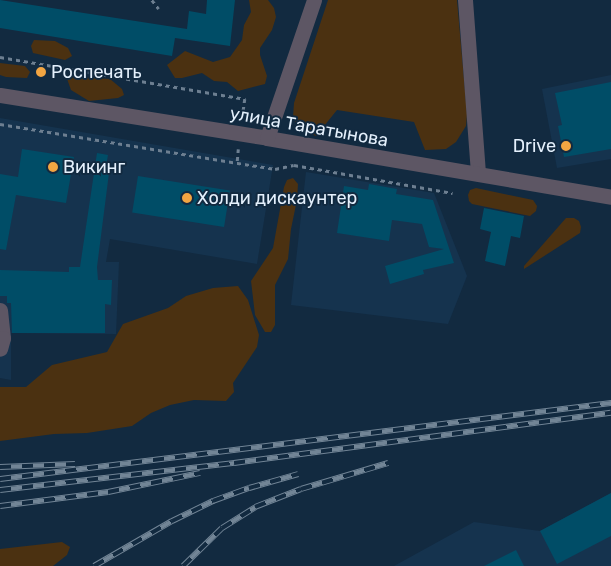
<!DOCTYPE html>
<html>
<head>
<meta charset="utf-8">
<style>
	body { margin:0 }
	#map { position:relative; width:611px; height:566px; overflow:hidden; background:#122a40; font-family:Rubik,sans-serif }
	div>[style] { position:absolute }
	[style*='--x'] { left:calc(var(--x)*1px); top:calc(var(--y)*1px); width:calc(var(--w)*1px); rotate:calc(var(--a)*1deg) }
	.built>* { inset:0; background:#15334e }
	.green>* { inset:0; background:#4b3111 }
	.building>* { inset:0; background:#004d67; transform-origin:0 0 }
	.path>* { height:2.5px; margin-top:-1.25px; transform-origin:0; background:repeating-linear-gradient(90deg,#6d7f91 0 4px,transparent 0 8px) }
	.minor>* { height:15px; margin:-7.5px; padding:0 7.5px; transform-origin:7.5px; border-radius:7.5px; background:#5d5664 }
	.rail>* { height:5.5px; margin-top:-2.75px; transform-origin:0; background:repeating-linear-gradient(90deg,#122a40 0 11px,#728596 0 22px); box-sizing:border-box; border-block:1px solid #728596 }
	.dots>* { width:14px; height:14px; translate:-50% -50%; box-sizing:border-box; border:2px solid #122a40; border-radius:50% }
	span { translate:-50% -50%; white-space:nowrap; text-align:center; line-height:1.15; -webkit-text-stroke:4px #122a40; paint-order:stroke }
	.poi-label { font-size:18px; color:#e4f0fc }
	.left { translate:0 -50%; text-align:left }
	.right { translate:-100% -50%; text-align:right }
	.street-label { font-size:18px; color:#e4f0fc }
</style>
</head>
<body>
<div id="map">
	<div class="built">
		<i style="clip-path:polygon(611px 75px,611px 159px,557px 168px,542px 89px)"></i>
		<i style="clip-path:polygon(0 118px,273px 165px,257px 264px,110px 239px,106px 262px,119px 262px,116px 334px,11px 333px,11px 380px,0 378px)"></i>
		<i style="clip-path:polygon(306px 172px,434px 193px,467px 276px,448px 324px,291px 305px)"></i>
		<i style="clip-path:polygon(611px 493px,611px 566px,394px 566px,474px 522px,540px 531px)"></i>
	</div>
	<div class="green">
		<i style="clip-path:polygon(249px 0,268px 0,274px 8px,276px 17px,272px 30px,260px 48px,260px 55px,267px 76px,265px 84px,238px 91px,227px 82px,214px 81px,202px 73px,182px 78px,175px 78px,167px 65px,185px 51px,213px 62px,230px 57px,242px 40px,244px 25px,251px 12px)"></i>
		<i style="clip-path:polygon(328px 0,457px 0,467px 114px,466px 126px,456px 142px,446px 149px,425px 150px,414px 122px,337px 110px,316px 136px,299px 129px,293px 117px,294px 103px)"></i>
		<i style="clip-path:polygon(34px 40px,55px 41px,68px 48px,72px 56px,65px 60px,33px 53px,31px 46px)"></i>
		<i style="clip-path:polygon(0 63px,25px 66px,30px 72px,27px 78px,6px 77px,0 75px)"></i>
		<i style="clip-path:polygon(66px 76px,110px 79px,122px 89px,124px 95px,118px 98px,89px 101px,71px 90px)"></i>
		<i style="clip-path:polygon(293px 178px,298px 184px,297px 200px,291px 229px,288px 259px,275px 285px,275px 325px,271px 332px,265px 332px,255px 315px,251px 281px,273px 248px,284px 187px,287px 180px)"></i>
		<i style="clip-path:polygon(476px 188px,533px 200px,537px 206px,536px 211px,530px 216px,472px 204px,469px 201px,468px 195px,470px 190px)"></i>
		<i style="clip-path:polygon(566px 218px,574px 218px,579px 221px,581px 227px,580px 233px,524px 269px,524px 266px)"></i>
		<i style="clip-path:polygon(238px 286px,248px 300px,259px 335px,257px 347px,233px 383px,234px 392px,226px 401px,194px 400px,170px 405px,151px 413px,132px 426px,87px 433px,54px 434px,0 441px,0 387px,26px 387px,52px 365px,107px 352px,123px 324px,168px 308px,186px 296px,213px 288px)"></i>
		<i style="clip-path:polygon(62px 542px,70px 547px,67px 555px,53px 566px,0 566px,0 549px)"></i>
	</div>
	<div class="building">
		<i style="clip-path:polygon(0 0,187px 29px,189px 11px,206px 14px,207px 0,235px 0,230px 46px,175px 38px,172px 56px,0 28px)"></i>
		<i style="clip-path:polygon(611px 82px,611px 149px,564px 157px,558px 126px,562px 125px,555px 93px)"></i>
		<i style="clip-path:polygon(22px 149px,74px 157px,66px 203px,16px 195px,6px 250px,0 249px,0 174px,18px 177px)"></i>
		<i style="clip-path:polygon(97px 153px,108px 155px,105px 172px,109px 173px,97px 267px,98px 280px,112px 280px,111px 305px,105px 304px,105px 333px,12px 333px,11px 303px,7px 303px,7px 296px,0 296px,0 270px,69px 272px,69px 267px,80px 267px)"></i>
		<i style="left:138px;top:176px;width:93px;height:37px;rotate:9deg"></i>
		<i style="clip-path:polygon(369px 184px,397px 189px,396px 194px,433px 200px,454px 263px,423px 270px,424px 274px,390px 284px,385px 266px,444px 249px,429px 247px,422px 224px,392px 220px,389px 241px,337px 233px,344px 186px,368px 190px)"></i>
		<i style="clip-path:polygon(484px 208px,524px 216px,520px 238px,511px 236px,505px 266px,485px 261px,491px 232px,480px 229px)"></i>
		<i style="clip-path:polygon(611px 493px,611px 536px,557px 564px,540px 531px)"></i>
		<i style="clip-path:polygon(516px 550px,524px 566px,484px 566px)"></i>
	</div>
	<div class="path">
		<i style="--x:152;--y:0;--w:11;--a:52"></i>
		<i style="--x:0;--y:57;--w:249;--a:9.7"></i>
		<i style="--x:245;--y:99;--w:22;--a:98"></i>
		<i style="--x:0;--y:124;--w:279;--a:9.3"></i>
		<i style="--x:275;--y:169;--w:19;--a:-12"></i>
		<i style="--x:294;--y:165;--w:161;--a:10"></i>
		<i style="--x:237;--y:161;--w:12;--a:-85"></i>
	</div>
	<div class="minor">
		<i style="--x:465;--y:0;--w:174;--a:85.7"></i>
		<i style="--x:0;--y:95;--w:270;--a:9.1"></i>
		<i style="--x:267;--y:138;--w:349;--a:9.7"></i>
		<i style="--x:267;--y:138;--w:146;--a:-71.2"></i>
		<i style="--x:0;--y:310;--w:28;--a:84"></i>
		<i style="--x:3;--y:338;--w:11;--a:105"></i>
	</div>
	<div class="rail">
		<i style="--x:0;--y:467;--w:75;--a:-2.3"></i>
		<i style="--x:0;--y:479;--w:616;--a:-7.09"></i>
		<i style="--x:0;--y:490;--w:236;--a:-6.6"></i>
		<i style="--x:234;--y:463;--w:380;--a:-7.6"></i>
		<i style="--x:0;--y:506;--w:109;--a:-7.4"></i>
		<i style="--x:108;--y:492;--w:94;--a:-11.7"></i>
		<i style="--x:94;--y:566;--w:90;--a:-30"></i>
		<i style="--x:172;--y:521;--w:46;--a:-26"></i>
		<i style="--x:213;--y:501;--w:38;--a:-20"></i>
		<i style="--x:249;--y:488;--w:51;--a:-15.9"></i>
		<i style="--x:183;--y:566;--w:54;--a:-44.3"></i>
		<i style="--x:222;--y:528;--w:39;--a:-32"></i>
		<i style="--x:255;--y:507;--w:49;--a:-21.4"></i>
		<i style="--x:301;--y:489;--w:91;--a:-16.6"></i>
	</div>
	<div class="dots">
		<i style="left:41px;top:72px;background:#f2a542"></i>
		<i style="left:566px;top:146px;background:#f2a542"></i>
		<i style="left:53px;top:167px;background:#f2a542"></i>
		<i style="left:187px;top:198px;background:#f2a542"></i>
	</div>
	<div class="poi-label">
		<span class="left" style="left:51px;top:72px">Роспечать</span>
		<span class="right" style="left:556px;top:146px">Drive</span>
		<span class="left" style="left:63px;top:167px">Викинг</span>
		<span class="left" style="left:197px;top:198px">Холди дискаунтер</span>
	</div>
	<div class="street-label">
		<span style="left:309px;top:127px;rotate:10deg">улица Таратынова</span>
	</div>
</div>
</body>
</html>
